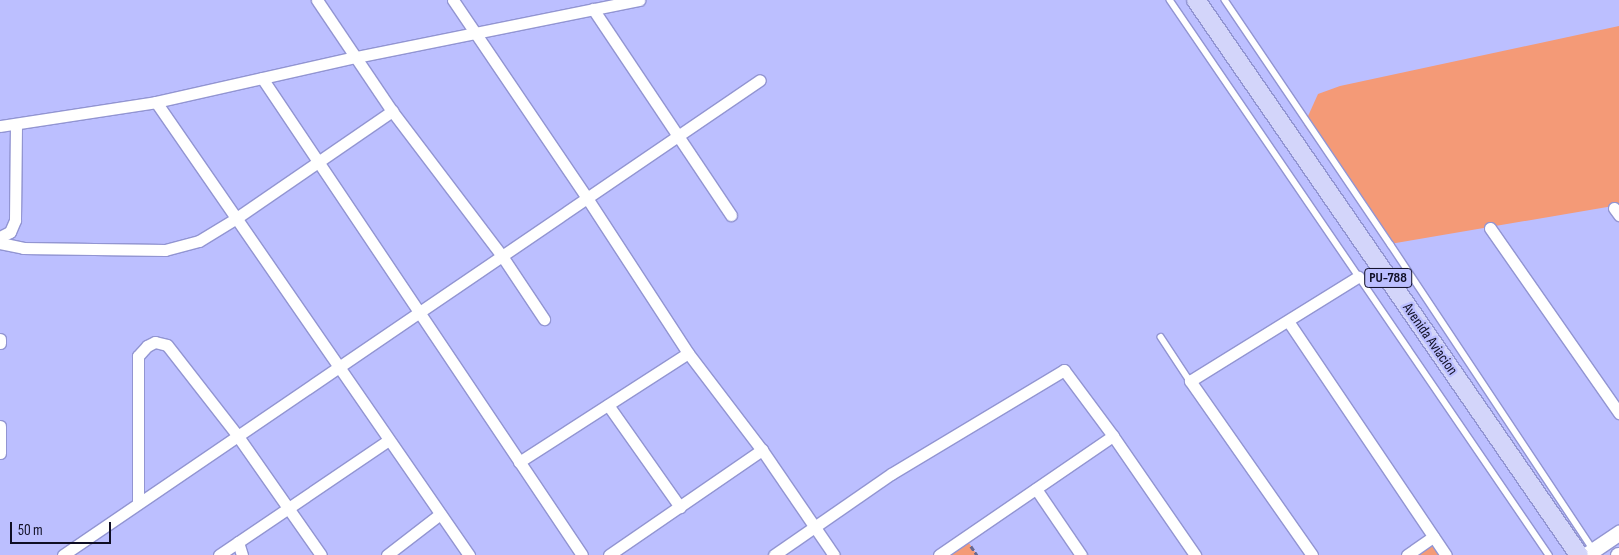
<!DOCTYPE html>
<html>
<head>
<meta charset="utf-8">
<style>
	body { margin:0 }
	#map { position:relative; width:1619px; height:555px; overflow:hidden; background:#bcbfff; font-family:"Sofia Sans Condensed",sans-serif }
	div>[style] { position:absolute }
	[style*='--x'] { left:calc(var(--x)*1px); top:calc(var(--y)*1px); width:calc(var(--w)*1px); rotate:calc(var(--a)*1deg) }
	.green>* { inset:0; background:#f49a77 }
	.path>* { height:2.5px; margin-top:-1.25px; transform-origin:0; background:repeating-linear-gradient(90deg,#666792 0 5px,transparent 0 7.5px) }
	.roads { filter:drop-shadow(1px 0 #9295d2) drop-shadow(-1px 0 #9295d2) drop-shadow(0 1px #9295d2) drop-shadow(0 -1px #9295d2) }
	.lane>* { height:5.5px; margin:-2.75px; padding:0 2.75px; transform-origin:2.75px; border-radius:2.75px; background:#fff }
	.street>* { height:11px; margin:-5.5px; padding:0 5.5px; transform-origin:5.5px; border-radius:5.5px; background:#fff }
	.secondary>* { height:15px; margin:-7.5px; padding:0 7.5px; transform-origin:7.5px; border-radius:7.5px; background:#fff }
	.primary>* { height:18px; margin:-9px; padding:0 9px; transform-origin:9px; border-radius:9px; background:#d3d5fa }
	span { translate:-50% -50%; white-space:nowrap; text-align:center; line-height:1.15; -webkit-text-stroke:4.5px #bcbfff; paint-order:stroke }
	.shield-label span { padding:1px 4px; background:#bcbfff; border:1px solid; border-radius:4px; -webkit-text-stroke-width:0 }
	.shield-label { font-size:14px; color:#0f0e24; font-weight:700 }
	.street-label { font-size:15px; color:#0f0e24 }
	.scale { position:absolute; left:10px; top:522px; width:101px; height:22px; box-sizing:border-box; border:2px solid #0f0e24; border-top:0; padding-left:6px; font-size:15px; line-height:18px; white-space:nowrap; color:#0f0e24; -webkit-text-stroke:4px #bcbfff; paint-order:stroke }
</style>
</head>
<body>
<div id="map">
	<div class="green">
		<i style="clip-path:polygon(1619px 26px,1619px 205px,1390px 244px,1304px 125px,1318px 94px,1340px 86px)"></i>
		<i style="clip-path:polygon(965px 537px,977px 555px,939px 555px)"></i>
		<i style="clip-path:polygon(1433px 537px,1446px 555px,1407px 555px)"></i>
	</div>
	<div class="path">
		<i style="--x:971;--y:546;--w:11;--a:56"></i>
	</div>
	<div class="roads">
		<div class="lane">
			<i style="--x:1170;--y:0;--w:672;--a:55.67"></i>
			<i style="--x:1225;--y:0;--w:296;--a:55.9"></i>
			<i style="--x:1391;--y:245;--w:365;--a:56.4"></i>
			<i style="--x:1161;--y:337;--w:53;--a:56.6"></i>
		</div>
		<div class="street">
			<i style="--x:317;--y:0;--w:134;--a:56"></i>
			<i style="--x:392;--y:111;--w:182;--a:52.8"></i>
			<i style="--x:502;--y:256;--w:76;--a:56.3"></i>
			<i style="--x:453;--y:0;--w:239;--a:55.9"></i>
			<i style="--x:587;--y:198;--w:185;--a:56.9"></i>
			<i style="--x:688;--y:353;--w:122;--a:52.7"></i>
			<i style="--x:762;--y:450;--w:127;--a:55.6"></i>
			<i style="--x:593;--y:9;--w:248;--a:56.2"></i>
			<i style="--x:262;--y:78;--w:574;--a:56.14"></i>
			<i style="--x:156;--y:102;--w:551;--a:55.36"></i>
			<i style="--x:0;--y:126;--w:158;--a:-8.7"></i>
			<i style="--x:156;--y:102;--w:205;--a:-12.7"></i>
			<i style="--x:356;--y:57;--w:289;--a:-11.4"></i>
			<i style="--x:1614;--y:208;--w:9;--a:54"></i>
			<i style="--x:1490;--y:228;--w:226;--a:55.1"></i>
			<i style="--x:0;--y:237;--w:11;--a:-27"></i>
			<i style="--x:10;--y:232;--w:13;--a:-67"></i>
			<i style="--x:15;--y:220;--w:96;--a:-89.4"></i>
			<i style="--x:0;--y:243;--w:24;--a:12"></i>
			<i style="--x:23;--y:248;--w:142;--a:0.8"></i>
			<i style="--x:165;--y:250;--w:35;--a:-15"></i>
			<i style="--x:199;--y:241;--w:42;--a:-31.4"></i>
			<i style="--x:235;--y:219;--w:191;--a:-34.5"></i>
			<i style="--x:1288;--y:321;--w:282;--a:56"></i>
			<i style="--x:0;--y:339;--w:4;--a:90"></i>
			<i style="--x:608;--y:405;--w:125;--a:54.8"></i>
			<i style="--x:0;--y:426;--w:27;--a:90"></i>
			<i style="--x:519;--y:462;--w:201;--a:-32.8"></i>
			<i style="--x:1036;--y:489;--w:80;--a:55.7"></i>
			<i style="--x:138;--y:503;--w:147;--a:-90"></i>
			<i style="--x:138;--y:356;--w:13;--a:-48"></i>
			<i style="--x:147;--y:346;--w:9;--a:-27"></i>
			<i style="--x:155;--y:342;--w:12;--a:14"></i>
			<i style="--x:167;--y:345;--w:114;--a:52.1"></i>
			<i style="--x:237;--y:435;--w:146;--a:55"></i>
			<i style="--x:238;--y:542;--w:14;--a:73"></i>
			<i style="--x:63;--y:555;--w:843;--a:-34.27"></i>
			<i style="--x:219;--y:555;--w:205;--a:-34.1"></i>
			<i style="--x:387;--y:555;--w:67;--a:-37.7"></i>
			<i style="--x:609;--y:555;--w:186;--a:-34.5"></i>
			<i style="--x:774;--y:555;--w:142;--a:-34.7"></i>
			<i style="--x:891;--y:474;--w:202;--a:-31"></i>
			<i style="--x:1064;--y:370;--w:82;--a:53.4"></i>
			<i style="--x:1113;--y:436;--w:145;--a:55.4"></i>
			<i style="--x:939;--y:555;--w:211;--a:-34.4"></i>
			<i style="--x:1312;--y:555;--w:213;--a:-125"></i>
			<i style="--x:1190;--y:381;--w:198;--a:-31.8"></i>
			<i style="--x:1407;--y:555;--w:32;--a:-35"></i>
		</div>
		<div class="secondary">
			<i style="--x:1586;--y:555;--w:40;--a:-34"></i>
			<i style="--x:1618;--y:555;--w:1;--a:0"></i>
		</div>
		<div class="primary">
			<i style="--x:1196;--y:0;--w:674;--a:55.39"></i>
		</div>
	</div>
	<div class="shield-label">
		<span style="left:1388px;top:278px">PU-788</span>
	</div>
	<div class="street-label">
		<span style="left:1430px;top:339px;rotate:55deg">Avenida Aviacion</span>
	</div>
	<div class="scale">50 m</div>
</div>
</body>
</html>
